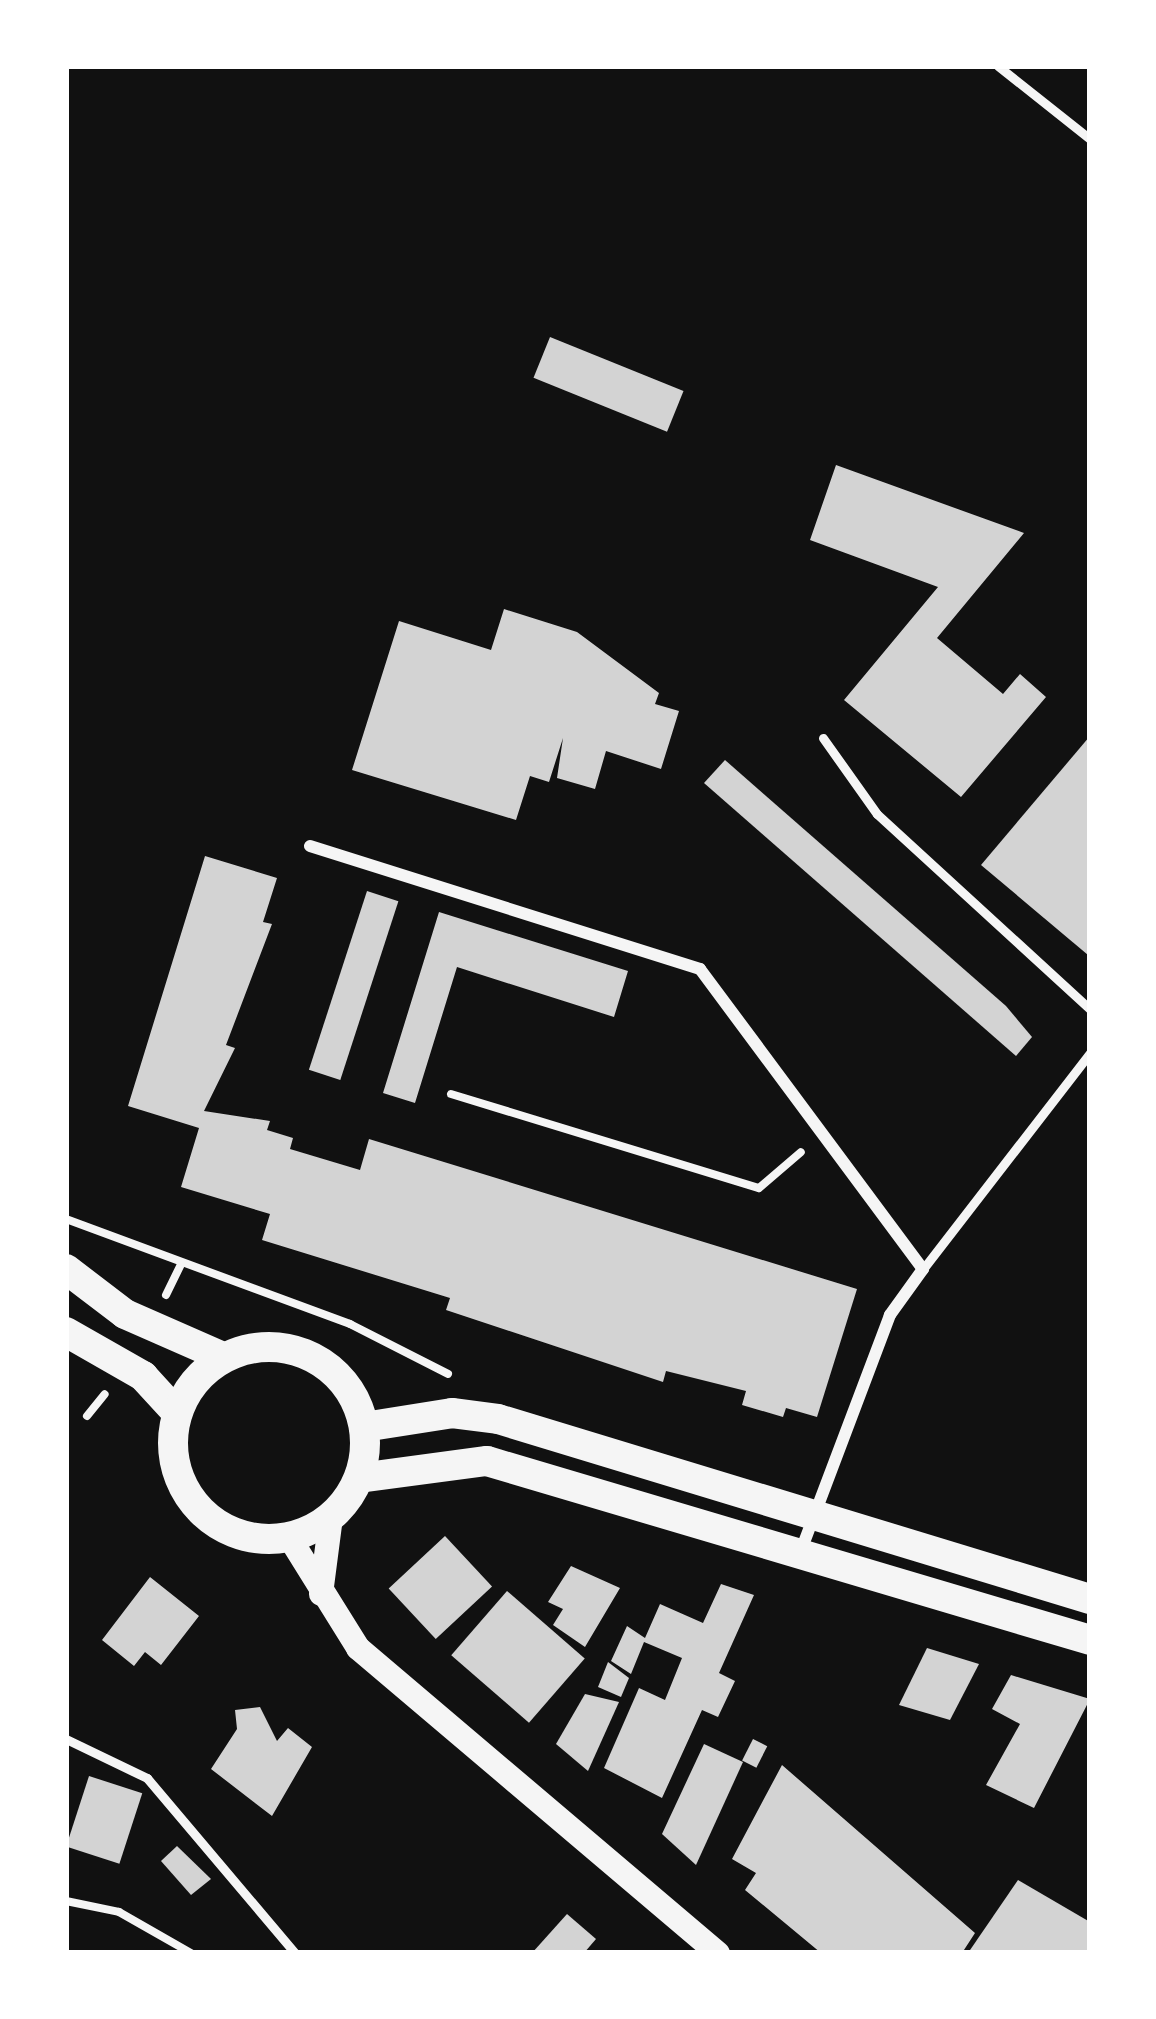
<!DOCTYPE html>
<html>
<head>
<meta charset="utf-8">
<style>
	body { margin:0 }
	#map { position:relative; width:1156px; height:2019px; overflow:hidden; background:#111; font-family:Merriweather,serif }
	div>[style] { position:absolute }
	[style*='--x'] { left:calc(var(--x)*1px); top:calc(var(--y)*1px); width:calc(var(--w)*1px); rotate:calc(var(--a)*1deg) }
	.building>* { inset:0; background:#d3d3d3; transform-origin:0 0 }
	.path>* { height:8px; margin:-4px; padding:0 4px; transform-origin:4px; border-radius:4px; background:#f5f5f5 }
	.service>* { height:9px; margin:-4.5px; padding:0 4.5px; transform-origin:4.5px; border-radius:4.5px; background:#f5f5f5 }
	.minor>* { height:12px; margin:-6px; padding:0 6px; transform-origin:6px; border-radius:6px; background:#f5f5f5 }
	.secondary>* { height:24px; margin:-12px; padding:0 12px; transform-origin:12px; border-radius:12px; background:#f5f5f5 }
	.primary>* { height:30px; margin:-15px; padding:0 15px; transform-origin:15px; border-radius:15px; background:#f5f5f5 }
	.primary>.ring { margin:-15px; padding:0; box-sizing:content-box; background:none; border:30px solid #f5f5f5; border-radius:50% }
	span { translate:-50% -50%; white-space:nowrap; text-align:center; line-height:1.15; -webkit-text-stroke:12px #fff; paint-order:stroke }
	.frame { position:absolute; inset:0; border:69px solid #fff; pointer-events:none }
</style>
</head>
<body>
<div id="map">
	<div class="building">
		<i style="left:550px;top:337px;width:144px;height:44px;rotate:22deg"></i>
		<i style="clip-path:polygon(836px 465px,1024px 533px,937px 638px,1003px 694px,1020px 674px,1046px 697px,961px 797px,844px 700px,938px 587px,810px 540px)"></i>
		<i style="clip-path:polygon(504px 609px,577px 632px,659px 693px,655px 704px,679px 711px,661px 769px,606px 751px,595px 789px,557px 778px,563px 738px,549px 782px,530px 776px,516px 820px,352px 770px,399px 621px,491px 650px)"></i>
		<i style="clip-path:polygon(1090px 736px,1090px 952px,1088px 955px,981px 865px)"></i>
		<i style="clip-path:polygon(725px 760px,1006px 1006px,1032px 1037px,1016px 1056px,704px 783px)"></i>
		<i style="clip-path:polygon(205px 856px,277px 878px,263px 922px,272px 924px,226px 1045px,235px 1048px,204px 1111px,270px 1121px,267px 1130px,293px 1138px,290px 1149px,360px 1170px,369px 1139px,857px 1289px,817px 1417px,786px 1408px,783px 1417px,742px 1405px,746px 1391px,666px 1371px,663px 1382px,446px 1310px,450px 1298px,262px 1240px,270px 1214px,181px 1187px,199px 1128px,128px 1106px)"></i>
		<i style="left:367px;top:891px;width:33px;height:188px;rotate:18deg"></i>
		<i style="clip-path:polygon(439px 912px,628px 971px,614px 1017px,457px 967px,415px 1103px,383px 1093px)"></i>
		<i style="left:445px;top:1536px;width:69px;height:77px;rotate:47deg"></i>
		<i style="clip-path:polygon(571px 1566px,620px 1588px,585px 1647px,553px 1625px,563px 1609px,548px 1602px)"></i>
		<i style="clip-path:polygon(150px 1577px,199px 1616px,161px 1665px,145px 1652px,134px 1666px,102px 1640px)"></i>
		<i style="clip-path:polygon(721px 1584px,754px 1595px,719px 1673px,735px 1681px,718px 1717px,702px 1710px,662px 1798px,604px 1768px,639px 1688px,665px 1700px,682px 1658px,644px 1642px,631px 1674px,611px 1661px,627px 1626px,645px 1638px,660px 1604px,703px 1623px)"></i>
		<i style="left:507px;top:1591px;width:103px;height:85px;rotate:41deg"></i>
		<i style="clip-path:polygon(927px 1648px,979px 1664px,950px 1720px,899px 1705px)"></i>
		<i style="clip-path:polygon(608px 1662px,629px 1678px,621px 1697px,598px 1687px)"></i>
		<i style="clip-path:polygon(1011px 1675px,1090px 1699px,1034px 1808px,986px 1785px,1020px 1724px,992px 1709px)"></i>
		<i style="clip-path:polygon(585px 1694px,619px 1702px,588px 1771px,556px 1744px)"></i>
		<i style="clip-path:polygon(260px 1707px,277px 1741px,288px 1728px,312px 1747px,272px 1816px,211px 1769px,237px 1729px,235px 1710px)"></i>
		<i style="left:753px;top:1739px;width:16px;height:24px;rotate:27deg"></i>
		<i style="clip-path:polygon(704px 1744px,743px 1762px,696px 1865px,662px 1834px)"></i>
		<i style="clip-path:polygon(782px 1765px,975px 1933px,962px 1953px,821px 1953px,745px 1890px,756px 1873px,732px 1859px)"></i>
		<i style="left:89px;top:1776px;width:56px;height:74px;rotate:18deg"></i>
		<i style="clip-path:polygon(177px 1846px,211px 1879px,191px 1895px,161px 1861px)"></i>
		<i style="clip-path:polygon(1018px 1880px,1090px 1922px,1090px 1953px,968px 1953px)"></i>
		<i style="clip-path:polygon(567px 1914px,596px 1939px,584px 1953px,532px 1953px)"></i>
	</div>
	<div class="path">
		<i style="--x:451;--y:1094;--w:322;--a:17"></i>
		<i style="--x:759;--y:1188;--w:55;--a:-40.6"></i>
		<i style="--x:66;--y:1219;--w:303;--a:20.3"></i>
		<i style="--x:350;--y:1324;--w:110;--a:27"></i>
		<i style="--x:166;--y:1295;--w:34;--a:-64"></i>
		<i style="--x:87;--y:1416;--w:28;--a:-51"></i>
		<i style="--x:66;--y:1901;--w:54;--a:11.7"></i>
		<i style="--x:119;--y:1912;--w:83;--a:29.7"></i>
	</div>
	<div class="service">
		<i style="--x:998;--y:66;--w:117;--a:38.4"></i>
		<i style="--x:823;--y:738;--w:93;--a:54.6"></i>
		<i style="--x:877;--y:814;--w:289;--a:42.5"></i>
		<i style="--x:923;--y:1269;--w:273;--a:-52.3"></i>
		<i style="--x:66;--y:1739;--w:90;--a:25.7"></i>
		<i style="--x:147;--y:1778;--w:229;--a:49.8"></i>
	</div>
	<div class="minor">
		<i style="--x:310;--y:846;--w:409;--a:17.5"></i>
		<i style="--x:700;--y:969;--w:374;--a:53.4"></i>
		<i style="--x:923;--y:1269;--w:57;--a:125.7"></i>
		<i style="--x:890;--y:1315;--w:252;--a:110.7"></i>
	</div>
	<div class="secondary">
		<i style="--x:289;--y:1537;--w:131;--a:58.1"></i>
		<i style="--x:358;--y:1648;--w:472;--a:40.3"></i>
		<i style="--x:321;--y:1594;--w:78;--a:-82.6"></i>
	</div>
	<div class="primary">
		<i style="--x:66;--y:1269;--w:74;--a:37.3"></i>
		<i style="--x:125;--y:1314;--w:107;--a:23.7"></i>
		<i style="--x:66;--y:1332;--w:89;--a:29.7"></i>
		<i style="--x:143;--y:1376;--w:49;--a:47.5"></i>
		<i class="ring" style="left:173px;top:1347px;width:162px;height:162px"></i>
		<i style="--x:364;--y:1427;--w:89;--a:-9"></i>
		<i style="--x:452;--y:1413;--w:46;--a:7.4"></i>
		<i style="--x:498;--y:1419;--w:619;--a:16.91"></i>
		<i style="--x:359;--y:1478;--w:129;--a:-7.6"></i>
		<i style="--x:487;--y:1461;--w:629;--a:16.53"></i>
	</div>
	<div class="frame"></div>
</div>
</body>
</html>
